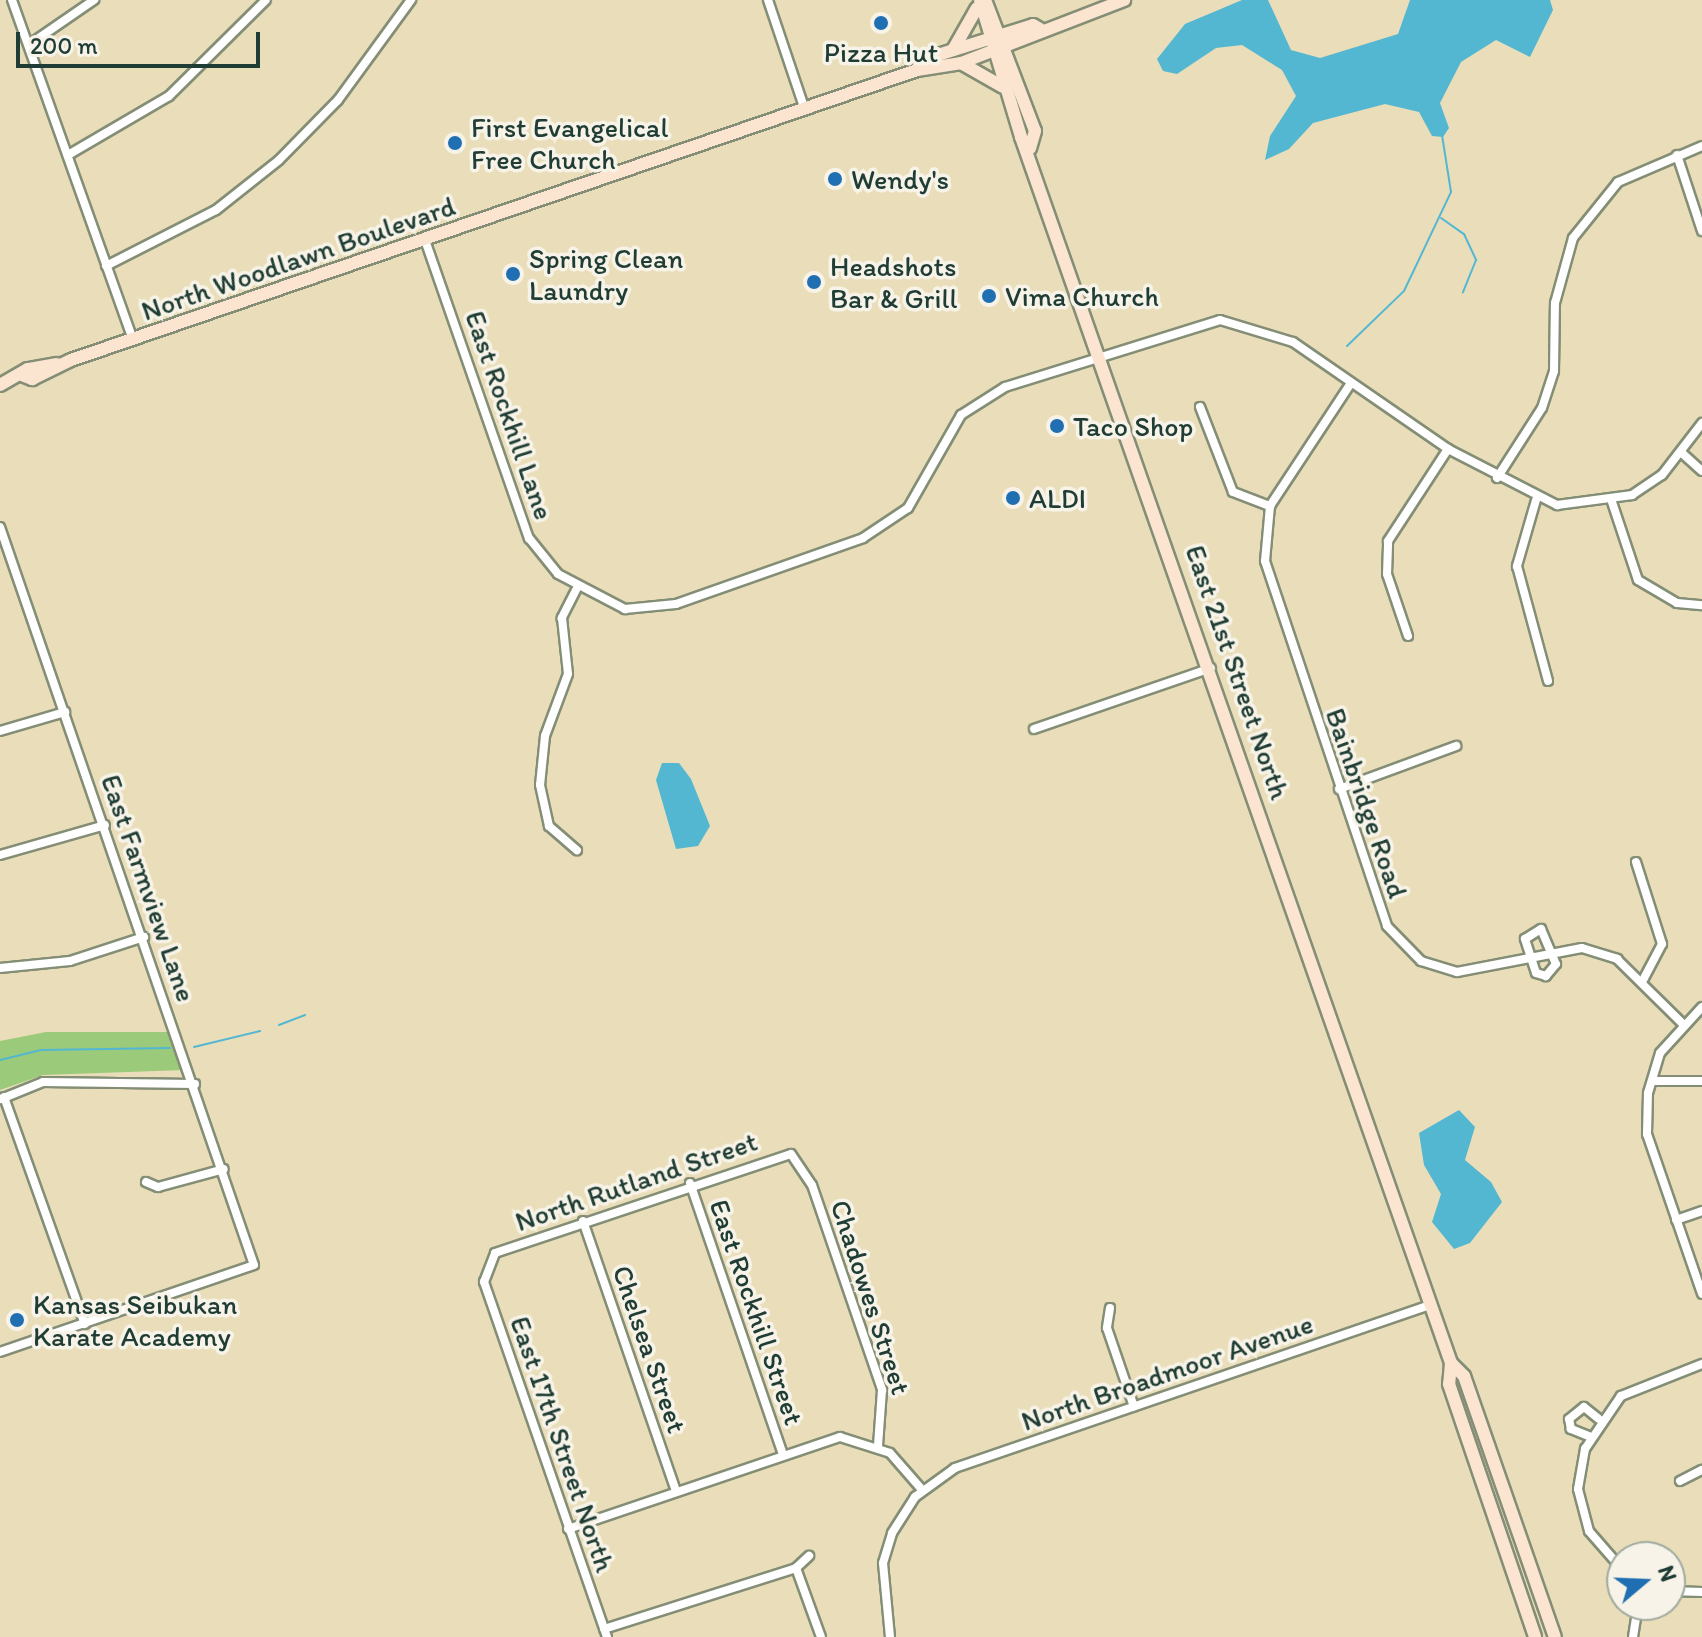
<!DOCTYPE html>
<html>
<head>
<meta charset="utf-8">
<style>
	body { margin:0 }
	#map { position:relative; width:1702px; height:1637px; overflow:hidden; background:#e9deb9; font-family:Itim,sans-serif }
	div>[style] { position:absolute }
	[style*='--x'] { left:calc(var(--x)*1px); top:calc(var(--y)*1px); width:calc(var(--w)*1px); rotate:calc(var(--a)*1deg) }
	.green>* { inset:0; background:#9aca7a }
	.water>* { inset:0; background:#54b7d2 }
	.stream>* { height:2px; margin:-1px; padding:0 1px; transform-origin:1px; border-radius:1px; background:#54b7d2 }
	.roads { filter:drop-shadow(2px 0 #848e76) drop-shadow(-2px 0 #848e76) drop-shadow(0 2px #848e76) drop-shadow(0 -2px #848e76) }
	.minor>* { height:8px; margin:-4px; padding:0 4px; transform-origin:4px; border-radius:4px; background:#fff }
	.secondary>* { height:12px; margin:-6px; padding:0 6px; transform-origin:6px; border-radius:6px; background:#fce5d0 }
	.dots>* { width:22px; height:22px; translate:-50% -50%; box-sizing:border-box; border:4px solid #f7f3e8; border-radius:50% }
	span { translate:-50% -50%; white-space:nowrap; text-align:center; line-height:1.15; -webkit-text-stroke:7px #f7f3e8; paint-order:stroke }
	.poi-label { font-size:28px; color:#1f3d34 }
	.left { translate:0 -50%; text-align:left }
	.street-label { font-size:28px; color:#1f3d34 }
	.north { position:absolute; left:1606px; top:1541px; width:80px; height:80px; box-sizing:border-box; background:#f7f3e8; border:2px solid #a1aaa0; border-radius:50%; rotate:71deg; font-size:22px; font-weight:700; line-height:32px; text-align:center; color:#1f3d34 }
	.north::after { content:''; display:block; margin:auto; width:28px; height:36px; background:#1f6fb2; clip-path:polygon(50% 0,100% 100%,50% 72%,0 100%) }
	.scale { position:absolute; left:16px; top:32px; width:244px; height:36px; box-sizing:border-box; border:4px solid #1f3d34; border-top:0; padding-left:10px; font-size:24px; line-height:28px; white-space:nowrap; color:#1f3d34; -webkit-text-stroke:6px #f7f3e8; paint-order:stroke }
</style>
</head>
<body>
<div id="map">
	<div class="green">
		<i style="clip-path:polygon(46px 1032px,171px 1032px,184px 1070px,43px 1075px,0 1090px,0 1041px)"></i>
	</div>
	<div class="water">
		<i style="clip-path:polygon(1242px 0,1268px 0,1291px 50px,1320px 58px,1398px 34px,1410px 0,1550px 0,1553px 10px,1530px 57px,1496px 40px,1461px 62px,1440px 103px,1449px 128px,1443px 137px,1432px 136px,1419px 112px,1385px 104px,1313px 123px,1289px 149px,1265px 160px,1270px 136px,1296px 96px,1282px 70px,1242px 45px,1216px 48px,1177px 74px,1163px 71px,1157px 59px,1185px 24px)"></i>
		<i style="clip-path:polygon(662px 763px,679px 763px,691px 779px,710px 826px,698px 846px,676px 849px,656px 780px)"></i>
		<i style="clip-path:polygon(1459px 1110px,1475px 1127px,1465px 1160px,1491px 1182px,1502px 1202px,1470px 1243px,1454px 1249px,1432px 1222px,1441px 1194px,1424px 1165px,1419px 1133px)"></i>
	</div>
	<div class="stream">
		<i style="--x:1441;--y:218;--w:28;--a:35"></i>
		<i style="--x:1464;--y:234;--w:29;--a:65"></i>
		<i style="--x:1476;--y:260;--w:35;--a:112"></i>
		<i style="--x:1347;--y:346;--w:79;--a:-44"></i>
		<i style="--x:1404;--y:291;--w:110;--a:-64.6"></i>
		<i style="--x:1451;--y:192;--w:58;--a:-99"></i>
		<i style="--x:279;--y:1025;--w:28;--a:-21"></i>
		<i style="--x:194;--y:1047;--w:68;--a:-13.6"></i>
		<i style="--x:0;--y:1060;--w:42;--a:-13.7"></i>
		<i style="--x:41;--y:1050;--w:129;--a:-0.9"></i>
	</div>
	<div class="roads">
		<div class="minor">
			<i style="--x:12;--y:0;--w:360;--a:70.4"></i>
			<i style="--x:768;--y:0;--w:116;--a:71.4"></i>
			<i style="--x:30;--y:44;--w:78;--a:-34.5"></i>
			<i style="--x:68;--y:155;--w:117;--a:-30.3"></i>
			<i style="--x:169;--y:96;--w:136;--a:-44.7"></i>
			<i style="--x:1677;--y:155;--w:80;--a:71.8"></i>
			<i style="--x:425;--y:240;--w:316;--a:70.8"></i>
			<i style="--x:529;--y:538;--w:46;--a:51.1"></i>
			<i style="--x:558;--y:574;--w:76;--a:27.6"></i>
			<i style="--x:625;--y:609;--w:51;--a:-5.6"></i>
			<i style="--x:676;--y:604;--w:198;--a:-19.4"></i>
			<i style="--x:863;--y:538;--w:54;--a:-33.7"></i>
			<i style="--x:908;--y:508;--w:107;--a:-60.3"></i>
			<i style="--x:961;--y:415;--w:52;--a:-32.5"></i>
			<i style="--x:1005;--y:387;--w:225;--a:-17.3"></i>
			<i style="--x:1220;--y:320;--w:76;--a:16.8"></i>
			<i style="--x:1293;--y:342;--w:188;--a:34.6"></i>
			<i style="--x:1448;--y:449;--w:123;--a:27.2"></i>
			<i style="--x:1557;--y:505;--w:76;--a:-7.6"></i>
			<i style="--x:1632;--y:495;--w:36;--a:-34"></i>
			<i style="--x:1662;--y:475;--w:66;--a:-52.4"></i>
			<i style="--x:106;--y:266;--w:123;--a:-27"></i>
			<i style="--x:216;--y:210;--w:80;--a:-38.4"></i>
			<i style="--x:279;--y:160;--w:84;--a:-45.5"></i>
			<i style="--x:338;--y:100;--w:124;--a:-53.9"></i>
			<i style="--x:1351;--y:383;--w:147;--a:123.4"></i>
			<i style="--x:1270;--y:506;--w:55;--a:95.2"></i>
			<i style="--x:1265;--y:561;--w:385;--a:71.5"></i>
			<i style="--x:1387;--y:926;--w:49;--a:45.8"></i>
			<i style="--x:1421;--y:961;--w:38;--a:17"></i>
			<i style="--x:1457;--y:972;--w:127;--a:-10.9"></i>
			<i style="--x:1582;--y:948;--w:37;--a:17"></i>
			<i style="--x:1617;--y:959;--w:91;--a:44.6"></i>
			<i style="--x:1200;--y:407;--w:91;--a:68.8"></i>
			<i style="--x:1233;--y:492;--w:40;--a:21"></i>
			<i style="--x:1683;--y:454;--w:25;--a:42"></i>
			<i style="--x:1497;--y:478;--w:83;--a:-57.3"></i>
			<i style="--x:1542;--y:408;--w:39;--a:-72"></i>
			<i style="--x:1554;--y:371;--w:68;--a:-89.2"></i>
			<i style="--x:1555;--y:303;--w:67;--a:-74.5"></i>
			<i style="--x:1573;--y:238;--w:72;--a:-51.2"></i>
			<i style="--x:1618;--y:182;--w:91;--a:-23.2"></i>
			<i style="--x:1536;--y:500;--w:69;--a:106.1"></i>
			<i style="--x:1517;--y:566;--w:119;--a:74.9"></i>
			<i style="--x:1612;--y:502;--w:82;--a:71.6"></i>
			<i style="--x:1638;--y:580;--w:45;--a:30.5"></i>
			<i style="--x:1677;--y:603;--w:25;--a:5"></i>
			<i style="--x:0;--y:527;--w:780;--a:71.01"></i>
			<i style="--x:254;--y:1265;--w:268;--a:161.1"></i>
			<i style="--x:577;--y:588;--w:34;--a:117"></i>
			<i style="--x:562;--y:618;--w:56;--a:83.9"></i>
			<i style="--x:568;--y:674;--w:66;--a:110.4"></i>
			<i style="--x:545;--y:736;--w:49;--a:95.8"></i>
			<i style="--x:540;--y:785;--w:42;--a:77.6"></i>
			<i style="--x:549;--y:826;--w:37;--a:41"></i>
			<i style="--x:1408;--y:636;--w:65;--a:-108.7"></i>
			<i style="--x:1387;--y:574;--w:33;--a:-88"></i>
			<i style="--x:1388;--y:541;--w:110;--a:-56.9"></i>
			<i style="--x:1034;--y:729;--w:187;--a:-19"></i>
			<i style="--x:0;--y:731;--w:68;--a:-16.3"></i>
			<i style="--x:1339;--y:789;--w:125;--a:-20.2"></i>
			<i style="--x:0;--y:855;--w:109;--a:-15.9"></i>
			<i style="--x:1636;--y:862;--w:86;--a:72.4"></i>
			<i style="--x:1662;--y:944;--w:43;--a:117.8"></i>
			<i style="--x:1541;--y:929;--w:38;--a:67"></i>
			<i style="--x:1556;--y:964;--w:16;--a:130"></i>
			<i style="--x:1546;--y:976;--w:10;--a:-163"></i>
			<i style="--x:1536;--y:973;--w:36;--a:-108"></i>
			<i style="--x:1525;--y:939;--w:19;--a:-32"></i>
			<i style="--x:0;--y:968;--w:70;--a:-5.7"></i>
			<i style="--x:70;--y:961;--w:78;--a:-18"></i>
			<i style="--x:1702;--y:1007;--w:62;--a:132.4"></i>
			<i style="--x:1660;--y:1053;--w:42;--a:106.7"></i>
			<i style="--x:1648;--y:1093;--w:41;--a:91.4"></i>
			<i style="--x:1647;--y:1134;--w:169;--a:71"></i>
			<i style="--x:1652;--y:1081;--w:50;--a:0"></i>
			<i style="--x:4;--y:1097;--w:241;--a:70.4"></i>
			<i style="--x:1;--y:1099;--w:45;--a:-22"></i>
			<i style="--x:43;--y:1082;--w:152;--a:0.8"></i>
			<i style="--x:146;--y:1182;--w:13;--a:23"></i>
			<i style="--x:158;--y:1187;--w:68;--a:-15.3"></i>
			<i style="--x:690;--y:1183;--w:287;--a:71.1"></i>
			<i style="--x:1676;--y:1220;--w:28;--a:-19"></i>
			<i style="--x:583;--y:1221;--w:286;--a:71"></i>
			<i style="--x:1110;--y:1308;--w:20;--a:99"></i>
			<i style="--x:1107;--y:1328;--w:83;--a:71.1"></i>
			<i style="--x:1591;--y:1437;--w:22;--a:-158"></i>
			<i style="--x:1571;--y:1429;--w:10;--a:-101"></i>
			<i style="--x:1569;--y:1419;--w:19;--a:-39"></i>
			<i style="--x:1584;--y:1407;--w:19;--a:39"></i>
			<i style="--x:1680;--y:1481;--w:25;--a:-27"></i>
			<i style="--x:568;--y:1529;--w:287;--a:-18.7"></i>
			<i style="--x:840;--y:1437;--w:52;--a:17.7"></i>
			<i style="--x:890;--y:1453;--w:50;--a:49"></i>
			<i style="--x:796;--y:1568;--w:73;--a:70.1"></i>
			<i style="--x:796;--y:1568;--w:18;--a:-43"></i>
			<i style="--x:1622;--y:1569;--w:50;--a:-131"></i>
			<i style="--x:1589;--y:1531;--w:43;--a:-104.7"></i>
			<i style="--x:1578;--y:1489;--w:41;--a:-80.1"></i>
			<i style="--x:1585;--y:1449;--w:64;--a:-55.8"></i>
			<i style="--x:1621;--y:1396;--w:87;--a:-21.6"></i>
			<i style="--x:1670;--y:1591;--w:32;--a:2"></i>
			<i style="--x:604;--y:1629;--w:201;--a:-17.6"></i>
			<i style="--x:607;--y:1637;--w:376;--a:-109.1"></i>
			<i style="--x:484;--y:1282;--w:31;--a:-69"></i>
			<i style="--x:495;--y:1253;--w:312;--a:-18.5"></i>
			<i style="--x:791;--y:1154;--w:37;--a:56"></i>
			<i style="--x:812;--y:1185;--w:217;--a:71.1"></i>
			<i style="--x:882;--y:1390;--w:56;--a:94.1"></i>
			<i style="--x:890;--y:1637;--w:74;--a:-95.4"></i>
			<i style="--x:883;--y:1563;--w:31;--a:-73"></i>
			<i style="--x:892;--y:1533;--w:43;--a:-57.4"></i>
			<i style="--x:915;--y:1497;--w:49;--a:-35.9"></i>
			<i style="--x:955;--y:1468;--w:502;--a:-18.94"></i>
			<i style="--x:1633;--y:1637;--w:32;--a:-81"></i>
		</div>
		<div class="secondary">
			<i style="--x:980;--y:0;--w:143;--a:73.3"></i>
			<i style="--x:1021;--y:137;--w:1299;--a:70.67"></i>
			<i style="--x:1451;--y:1363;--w:21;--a:95"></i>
			<i style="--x:1449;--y:1384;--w:267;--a:71.2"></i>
			<i style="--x:985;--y:0;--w:140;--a:69.1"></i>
			<i style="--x:1035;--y:131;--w:18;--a:106"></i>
			<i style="--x:953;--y:50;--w:48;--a:-60.3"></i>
			<i style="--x:961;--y:63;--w:48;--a:29.7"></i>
			<i style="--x:917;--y:70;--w:11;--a:-63"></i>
			<i style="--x:922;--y:60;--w:116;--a:-17.5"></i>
			<i style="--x:1033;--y:25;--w:8;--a:30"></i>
			<i style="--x:24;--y:376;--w:9;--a:21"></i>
			<i style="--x:32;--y:379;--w:43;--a:-26"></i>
			<i style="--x:71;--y:360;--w:894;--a:-18.92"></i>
			<i style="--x:917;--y:70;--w:45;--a:-9"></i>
			<i style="--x:961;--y:63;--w:175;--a:-21.1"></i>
			<i style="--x:0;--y:385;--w:32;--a:-30"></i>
			<i style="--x:28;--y:369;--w:29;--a:-10"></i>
			<i style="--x:1451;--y:1363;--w:18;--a:45"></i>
			<i style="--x:1464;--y:1376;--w:276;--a:70.8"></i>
		</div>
	</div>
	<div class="dots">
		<i style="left:881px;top:23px;background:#1f6fb2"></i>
		<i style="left:455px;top:143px;background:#1f6fb2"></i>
		<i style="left:835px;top:179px;background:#1f6fb2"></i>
		<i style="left:513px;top:274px;background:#1f6fb2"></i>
		<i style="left:814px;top:282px;background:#1f6fb2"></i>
		<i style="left:989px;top:296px;background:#1f6fb2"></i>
		<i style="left:1057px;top:426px;background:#1f6fb2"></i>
		<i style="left:1013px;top:498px;background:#1f6fb2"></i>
		<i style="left:17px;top:1320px;background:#1f6fb2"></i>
	</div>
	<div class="poi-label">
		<span style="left:881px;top:52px">Pizza Hut</span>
		<span class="left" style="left:471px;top:143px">First Evangelical<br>Free Church</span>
		<span class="left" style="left:851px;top:179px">Wendy's</span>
		<span class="left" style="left:529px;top:274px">Spring Clean<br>Laundry</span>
		<span class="left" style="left:830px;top:282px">Headshots<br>Bar &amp; Grill</span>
		<span class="left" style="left:1005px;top:296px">Vima Church</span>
		<span class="left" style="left:1073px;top:426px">Taco Shop</span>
		<span class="left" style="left:1029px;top:498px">ALDI</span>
		<span class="left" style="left:33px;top:1320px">Kansas Seibukan<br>Karate Academy</span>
	</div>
	<div class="street-label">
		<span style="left:298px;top:258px;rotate:-19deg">North Woodlawn Boulevard</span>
		<span style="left:510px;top:415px;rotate:71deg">East Rockhill Lane</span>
		<span style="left:1238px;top:672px;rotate:71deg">East 21st Street North</span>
		<span style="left:1367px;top:803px;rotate:71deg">Bainbridge Road</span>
		<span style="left:149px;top:888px;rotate:71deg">East Farmview Lane</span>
		<span style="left:636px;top:1181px;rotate:-19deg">North Rutland Street</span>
		<span style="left:871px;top:1297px;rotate:72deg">Chadowes Street</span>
		<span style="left:757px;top:1312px;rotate:71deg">East Rockhill Street</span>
		<span style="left:650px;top:1349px;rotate:71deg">Chelsea Street</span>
		<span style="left:1167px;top:1372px;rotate:-19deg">North Broadmoor Avenue</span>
		<span style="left:563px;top:1444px;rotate:71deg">East 17th Street North</span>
	</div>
	<div class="north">N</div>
	<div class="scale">200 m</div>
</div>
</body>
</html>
